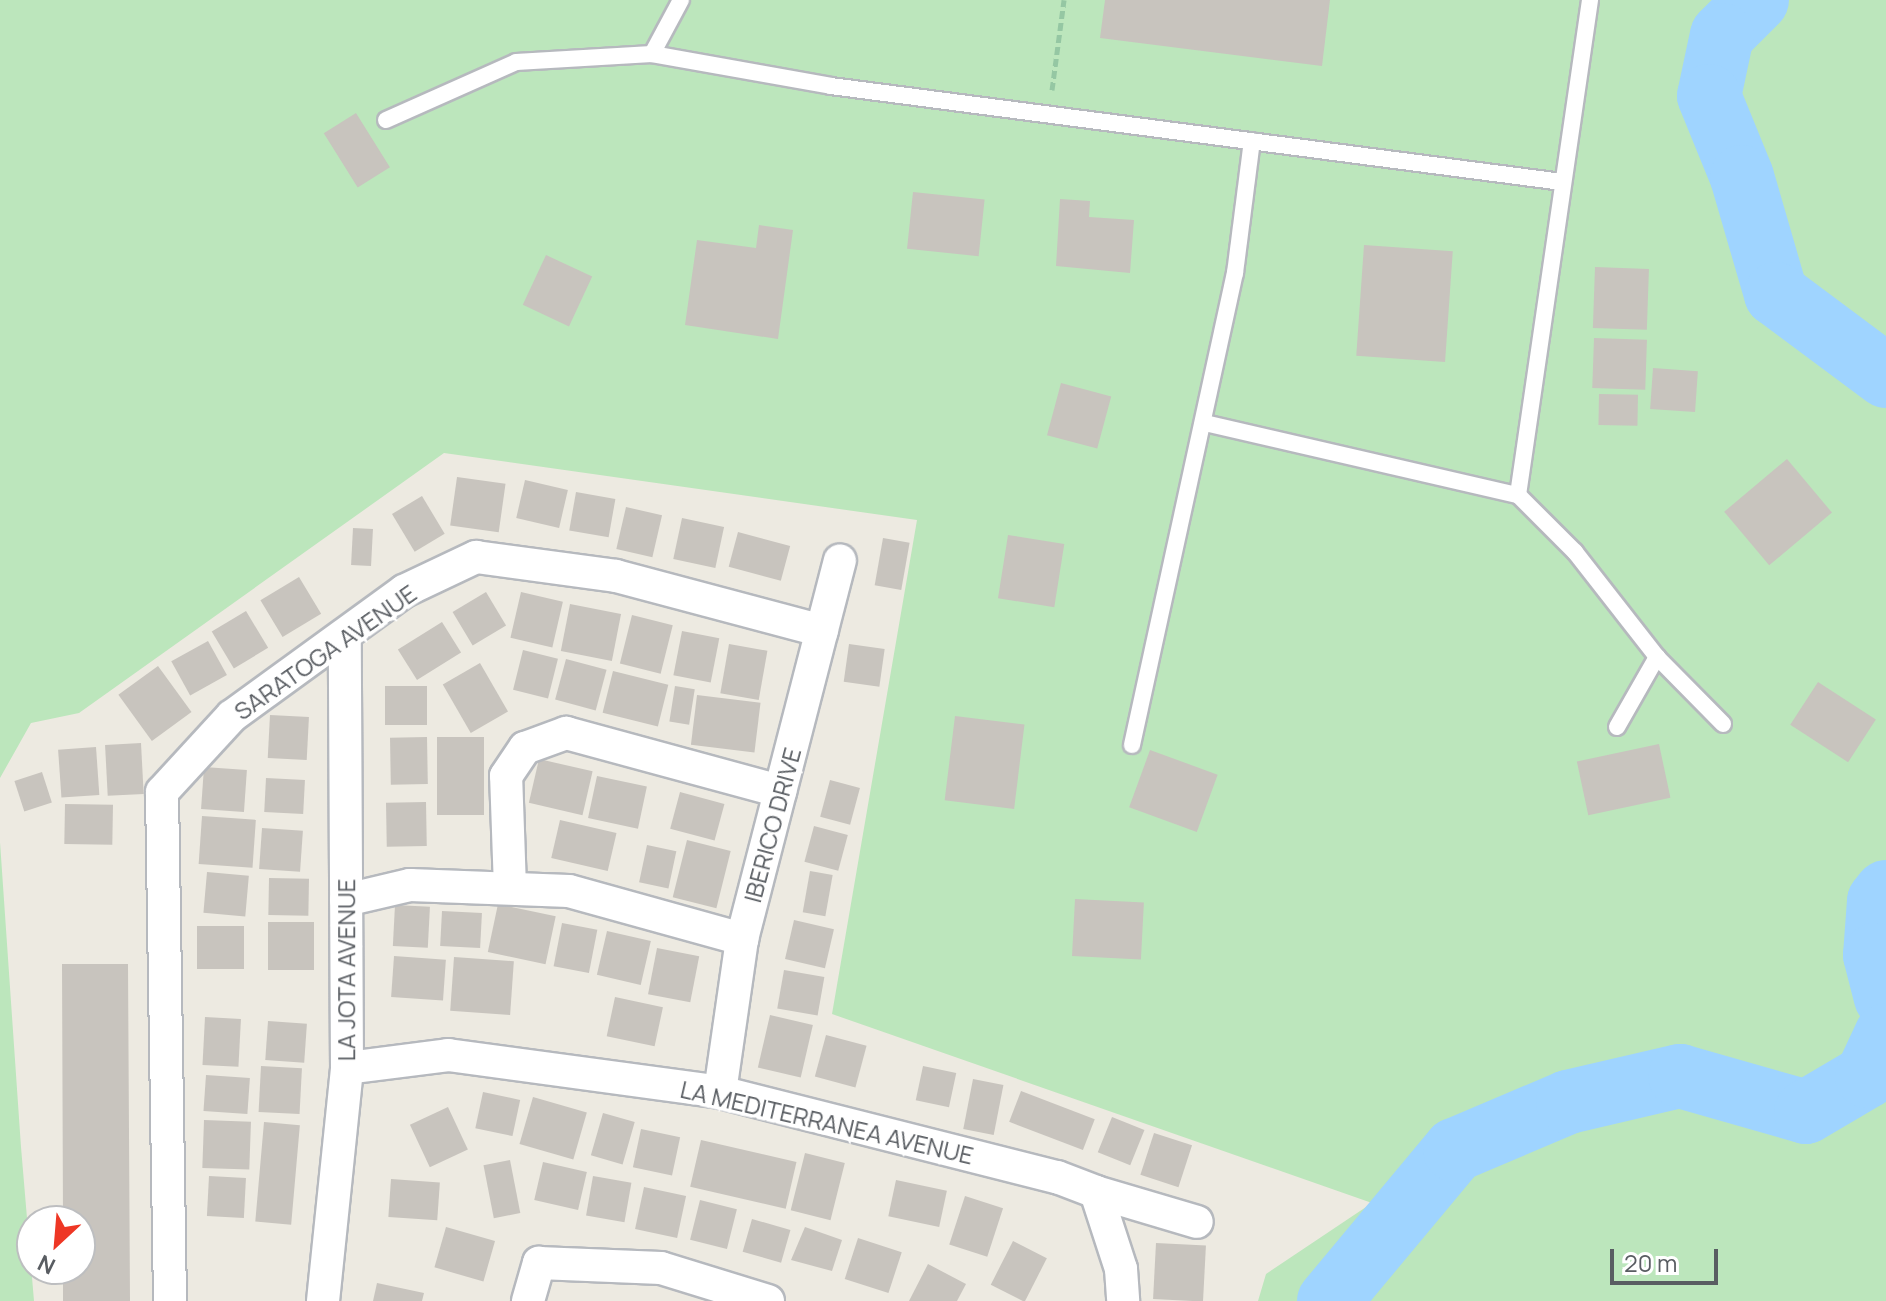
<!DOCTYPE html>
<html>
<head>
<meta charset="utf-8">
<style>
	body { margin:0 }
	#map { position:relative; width:1886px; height:1301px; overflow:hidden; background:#edeae1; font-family:Manrope,sans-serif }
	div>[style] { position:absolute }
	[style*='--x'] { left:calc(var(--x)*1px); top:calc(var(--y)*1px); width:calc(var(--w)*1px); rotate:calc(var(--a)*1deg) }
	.green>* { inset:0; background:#bce6bc }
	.river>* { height:64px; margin:-32px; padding:0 32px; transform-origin:32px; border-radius:32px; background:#9fd4ff }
	.building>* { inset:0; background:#c8c4be; transform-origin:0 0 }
	.path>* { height:5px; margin-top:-2.5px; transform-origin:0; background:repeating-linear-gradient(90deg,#95c7a3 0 8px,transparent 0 12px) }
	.roads { filter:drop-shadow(2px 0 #b6b9be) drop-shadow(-2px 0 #b6b9be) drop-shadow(0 2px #b6b9be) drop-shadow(0 -2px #b6b9be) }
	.service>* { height:16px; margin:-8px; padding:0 8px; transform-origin:8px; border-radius:8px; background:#fff }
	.minor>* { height:32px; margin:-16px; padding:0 16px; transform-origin:16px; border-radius:16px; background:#fff }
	span { translate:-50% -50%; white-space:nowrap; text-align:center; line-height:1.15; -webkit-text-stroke:7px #fff; paint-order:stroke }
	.street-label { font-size:24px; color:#595d62 }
	.north { position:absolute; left:16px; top:1205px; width:80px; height:80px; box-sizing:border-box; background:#fff; border:2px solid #bdbec0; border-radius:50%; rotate:206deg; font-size:22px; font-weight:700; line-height:32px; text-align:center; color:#595d62 }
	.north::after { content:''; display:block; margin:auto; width:28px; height:36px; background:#ee3725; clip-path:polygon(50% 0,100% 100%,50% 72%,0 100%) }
	.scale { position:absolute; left:1610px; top:1249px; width:108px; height:36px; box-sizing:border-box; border:4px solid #595d62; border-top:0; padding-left:10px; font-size:24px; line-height:28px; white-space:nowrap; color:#595d62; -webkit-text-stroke:6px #fff; paint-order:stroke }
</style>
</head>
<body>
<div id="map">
	<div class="green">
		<i style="clip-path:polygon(0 0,1886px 0,1886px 1301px,1258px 1301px,1266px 1274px,1372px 1203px,832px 1014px,917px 520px,444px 453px,79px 713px,31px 723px,0 778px)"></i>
		<i style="clip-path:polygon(0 842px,21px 1147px,34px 1301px,0 1301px)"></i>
	</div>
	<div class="river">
		<i style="--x:1757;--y:0;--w:49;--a:135"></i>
		<i style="--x:1722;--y:35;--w:62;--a:102"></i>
		<i style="--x:1709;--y:96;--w:87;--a:67.8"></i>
		<i style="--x:1742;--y:177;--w:122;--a:73.8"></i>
		<i style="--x:1776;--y:294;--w:137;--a:36.7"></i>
		<i style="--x:1886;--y:892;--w:11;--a:128"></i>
		<i style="--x:1879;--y:901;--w:54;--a:94.2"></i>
		<i style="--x:1875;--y:955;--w:44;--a:75.7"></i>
		<i style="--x:1329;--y:1301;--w:197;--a:-50.2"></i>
		<i style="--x:1455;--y:1150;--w:123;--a:-23"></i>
		<i style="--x:1568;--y:1102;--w:115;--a:-13.1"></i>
		<i style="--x:1680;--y:1076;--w:131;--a:15.9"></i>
		<i style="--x:1806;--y:1112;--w:71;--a:-30.5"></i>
		<i style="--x:1867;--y:1076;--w:45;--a:-65.1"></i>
	</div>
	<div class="building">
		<i style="clip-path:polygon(1105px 0,1330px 0,1322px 66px,1100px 38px)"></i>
		<i style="left:356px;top:113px;width:64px;height:38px;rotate:58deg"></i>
		<i style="left:913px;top:192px;width:72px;height:57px;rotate:6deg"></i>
		<i style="clip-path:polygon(1060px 199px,1090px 201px,1089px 217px,1134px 220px,1130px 273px,1056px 266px)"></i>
		<i style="clip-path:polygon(759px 225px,793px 230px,778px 339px,685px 325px,697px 240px,756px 248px)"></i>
		<i style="left:1364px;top:245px;width:89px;height:111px;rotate:4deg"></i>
		<i style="left:546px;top:255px;width:51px;height:55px;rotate:25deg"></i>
		<i style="left:1595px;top:267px;width:54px;height:61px;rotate:2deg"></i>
		<i style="left:1594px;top:338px;width:53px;height:50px;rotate:2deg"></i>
		<i style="left:1653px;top:368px;width:45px;height:41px;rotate:4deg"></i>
		<i style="left:1061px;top:383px;width:52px;height:54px;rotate:15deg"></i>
		<i style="left:1599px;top:394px;width:39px;height:31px;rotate:1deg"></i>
		<i style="left:1787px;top:459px;width:70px;height:82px;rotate:50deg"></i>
		<i style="left:457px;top:477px;width:49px;height:49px;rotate:8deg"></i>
		<i style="left:525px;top:480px;width:44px;height:39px;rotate:13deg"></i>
		<i style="left:576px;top:492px;width:40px;height:39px;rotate:10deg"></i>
		<i style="left:422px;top:496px;width:44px;height:35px;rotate:59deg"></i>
		<i style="left:626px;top:507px;width:37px;height:43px;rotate:13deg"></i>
		<i style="left:682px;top:518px;width:43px;height:42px;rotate:12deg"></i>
		<i style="left:353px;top:528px;width:20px;height:37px;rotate:3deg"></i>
		<i style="left:738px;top:532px;width:54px;height:36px;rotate:15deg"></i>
		<i style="left:1008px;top:535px;width:57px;height:64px;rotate:9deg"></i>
		<i style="left:883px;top:538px;width:27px;height:48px;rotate:10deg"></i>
		<i style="left:299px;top:577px;width:43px;height:45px;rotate:59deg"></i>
		<i style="left:486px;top:592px;width:39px;height:39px;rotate:59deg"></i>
		<i style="left:521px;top:592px;width:43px;height:47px;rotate:13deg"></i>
		<i style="left:570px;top:604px;width:52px;height:48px;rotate:11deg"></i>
		<i style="left:246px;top:611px;width:43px;height:40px;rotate:59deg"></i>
		<i style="left:632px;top:615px;width:42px;height:50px;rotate:14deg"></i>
		<i style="left:442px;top:622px;width:36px;height:52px;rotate:58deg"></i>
		<i style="left:682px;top:631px;width:38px;height:45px;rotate:11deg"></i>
		<i style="left:208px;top:641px;width:39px;height:42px;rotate:61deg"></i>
		<i style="left:729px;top:644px;width:39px;height:50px;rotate:10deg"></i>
		<i style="left:849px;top:644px;width:36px;height:38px;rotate:8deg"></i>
		<i style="left:523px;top:650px;width:36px;height:41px;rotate:14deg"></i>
		<i style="left:566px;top:659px;width:42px;height:42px;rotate:15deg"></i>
		<i style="left:480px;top:663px;width:56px;height:43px;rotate:60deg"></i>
		<i style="left:158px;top:666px;width:57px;height:49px;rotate:54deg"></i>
		<i style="left:613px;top:671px;width:57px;height:43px;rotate:14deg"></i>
		<i style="left:1818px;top:682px;width:69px;height:51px;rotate:33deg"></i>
		<i style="left:385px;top:686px;width:42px;height:39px"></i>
		<i style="left:675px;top:686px;width:20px;height:36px;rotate:9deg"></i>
		<i style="left:697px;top:695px;width:64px;height:50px;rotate:7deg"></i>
		<i style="left:270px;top:715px;width:39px;height:43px;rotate:3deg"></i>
		<i style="left:955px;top:716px;width:70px;height:85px;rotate:7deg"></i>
		<i style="left:427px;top:737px;width:47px;height:37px;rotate:89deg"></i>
		<i style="left:437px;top:737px;width:47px;height:78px"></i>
		<i style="left:141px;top:743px;width:51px;height:36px;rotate:87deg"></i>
		<i style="left:1659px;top:744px;width:55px;height:84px;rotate:78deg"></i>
		<i style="left:96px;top:747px;width:48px;height:38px;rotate:86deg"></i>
		<i style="left:1150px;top:750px;width:72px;height:61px;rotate:20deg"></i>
		<i style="left:539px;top:759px;width:55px;height:45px;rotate:13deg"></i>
		<i style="left:204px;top:767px;width:43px;height:42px;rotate:4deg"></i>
		<i style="left:42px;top:772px;width:32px;height:29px;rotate:72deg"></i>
		<i style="left:597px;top:776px;width:51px;height:43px;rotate:12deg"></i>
		<i style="left:266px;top:778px;width:39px;height:34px;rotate:3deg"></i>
		<i style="left:830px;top:780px;width:31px;height:38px;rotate:15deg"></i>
		<i style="left:680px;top:792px;width:46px;height:38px;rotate:15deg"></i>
		<i style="left:426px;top:802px;width:44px;height:40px;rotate:89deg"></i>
		<i style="left:65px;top:804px;width:48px;height:40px;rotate:1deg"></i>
		<i style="left:202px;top:816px;width:54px;height:48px;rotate:4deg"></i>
		<i style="left:560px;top:820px;width:58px;height:39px;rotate:13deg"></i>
		<i style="left:814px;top:826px;width:35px;height:37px;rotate:15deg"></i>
		<i style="left:262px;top:828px;width:41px;height:41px;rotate:4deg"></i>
		<i style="left:687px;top:840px;width:45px;height:59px;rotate:14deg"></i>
		<i style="left:647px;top:845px;width:30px;height:38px;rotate:12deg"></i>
		<i style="left:810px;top:871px;width:23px;height:42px;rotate:10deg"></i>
		<i style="left:207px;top:872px;width:42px;height:41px;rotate:5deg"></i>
		<i style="left:269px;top:878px;width:40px;height:37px;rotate:1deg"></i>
		<i style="left:1075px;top:899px;width:69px;height:57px;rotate:3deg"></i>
		<i style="left:498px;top:904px;width:59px;height:49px;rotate:12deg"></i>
		<i style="left:395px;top:905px;width:35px;height:41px;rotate:3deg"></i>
		<i style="left:442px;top:911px;width:40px;height:35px;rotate:3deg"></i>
		<i style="left:794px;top:920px;width:41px;height:40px;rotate:13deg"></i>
		<i style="left:268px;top:922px;width:46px;height:48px"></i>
		<i style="left:562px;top:923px;width:36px;height:44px;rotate:11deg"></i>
		<i style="left:197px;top:926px;width:47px;height:43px"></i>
		<i style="left:607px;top:931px;width:45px;height:45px;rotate:13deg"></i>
		<i style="left:657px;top:948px;width:43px;height:47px;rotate:11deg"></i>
		<i style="left:394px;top:956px;width:52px;height:41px;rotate:4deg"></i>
		<i style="left:454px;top:957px;width:60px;height:54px;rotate:4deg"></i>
		<i style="clip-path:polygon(62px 964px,128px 964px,130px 1301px,63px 1301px,63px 1269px,80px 1269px,80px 1221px,63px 1221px)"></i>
		<i style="left:784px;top:970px;width:41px;height:39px;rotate:10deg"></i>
		<i style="left:615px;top:997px;width:49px;height:40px;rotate:12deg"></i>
		<i style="left:770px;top:1015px;width:44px;height:54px;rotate:13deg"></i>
		<i style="left:205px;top:1017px;width:36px;height:48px;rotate:3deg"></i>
		<i style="left:268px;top:1021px;width:39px;height:39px;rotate:4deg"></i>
		<i style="left:826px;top:1035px;width:42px;height:43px;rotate:15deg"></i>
		<i style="left:261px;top:1066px;width:41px;height:46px;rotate:3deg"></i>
		<i style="left:923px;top:1066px;width:34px;height:35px;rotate:12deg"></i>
		<i style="left:206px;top:1075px;width:44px;height:36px;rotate:4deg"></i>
		<i style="left:973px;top:1079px;width:31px;height:51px;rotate:11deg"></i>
		<i style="left:1021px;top:1091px;width:79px;height:33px;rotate:21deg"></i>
		<i style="left:483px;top:1092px;width:38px;height:37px;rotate:12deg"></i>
		<i style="left:533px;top:1097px;width:56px;height:49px;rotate:16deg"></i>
		<i style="left:448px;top:1107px;width:47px;height:42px;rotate:65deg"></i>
		<i style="left:603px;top:1113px;width:33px;height:44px;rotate:16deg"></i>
		<i style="left:1112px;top:1117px;width:35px;height:38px;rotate:22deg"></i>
		<i style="left:204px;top:1120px;width:47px;height:48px;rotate:2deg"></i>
		<i style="left:264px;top:1122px;width:36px;height:100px;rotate:5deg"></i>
		<i style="left:641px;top:1129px;width:40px;height:39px;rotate:12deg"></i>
		<i style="left:1154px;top:1133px;width:40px;height:44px;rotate:18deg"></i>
		<i style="left:701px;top:1140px;width:98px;height:48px;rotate:13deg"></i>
		<i style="left:805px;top:1153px;width:41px;height:59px;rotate:14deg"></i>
		<i style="left:510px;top:1160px;width:54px;height:27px;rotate:79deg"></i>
		<i style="left:543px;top:1162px;width:45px;height:39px;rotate:13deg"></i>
		<i style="left:209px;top:1176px;width:37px;height:40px;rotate:3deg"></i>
		<i style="left:593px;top:1176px;width:39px;height:40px;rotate:10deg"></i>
		<i style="left:391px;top:1179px;width:49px;height:38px;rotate:4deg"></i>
		<i style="left:896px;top:1180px;width:52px;height:37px;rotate:12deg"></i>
		<i style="left:644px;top:1187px;width:43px;height:43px;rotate:12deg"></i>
		<i style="left:965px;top:1196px;width:40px;height:51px;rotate:18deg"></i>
		<i style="left:700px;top:1200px;width:38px;height:41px;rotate:14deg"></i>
		<i style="left:752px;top:1219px;width:40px;height:34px;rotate:16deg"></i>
		<i style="left:446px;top:1227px;width:51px;height:42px;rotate:16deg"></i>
		<i style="clip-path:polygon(805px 1227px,842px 1240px,832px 1271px,791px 1260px)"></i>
		<i style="left:858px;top:1238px;width:46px;height:43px;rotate:18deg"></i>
		<i style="left:1013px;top:1241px;width:38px;height:49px;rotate:27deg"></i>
		<i style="left:1156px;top:1243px;width:50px;height:56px;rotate:3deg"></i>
		<i style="clip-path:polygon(928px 1264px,966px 1284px,957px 1301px,909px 1301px)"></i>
		<i style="clip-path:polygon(377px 1283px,424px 1293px,422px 1301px,373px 1301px)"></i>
	</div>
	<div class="path">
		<i style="--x:1052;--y:90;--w:91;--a:-82.4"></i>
	</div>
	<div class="roads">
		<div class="service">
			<i style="--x:652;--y:54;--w:61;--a:-61.8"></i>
			<i style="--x:386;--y:120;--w:142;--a:-24"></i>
			<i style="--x:516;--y:62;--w:136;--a:-3.4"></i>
			<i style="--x:652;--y:54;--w:182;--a:10.1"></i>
			<i style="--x:831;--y:86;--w:737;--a:7.48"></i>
			<i style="--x:1205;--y:423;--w:321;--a:13"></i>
			<i style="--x:1518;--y:495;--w:81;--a:45"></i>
			<i style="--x:1575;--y:552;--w:133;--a:52"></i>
			<i style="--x:1657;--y:657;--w:94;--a:45.4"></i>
			<i style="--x:1518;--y:495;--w:500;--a:-81.72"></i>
			<i style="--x:1617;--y:727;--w:81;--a:-60.3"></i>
			<i style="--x:1132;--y:745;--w:483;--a:-77.7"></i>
			<i style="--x:1235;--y:273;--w:133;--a:-82.7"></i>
		</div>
		<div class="minor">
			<i style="--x:510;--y:888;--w:112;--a:-92"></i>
			<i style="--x:506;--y:776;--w:34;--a:-56"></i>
			<i style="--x:525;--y:748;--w:44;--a:-20.1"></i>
			<i style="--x:566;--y:733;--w:222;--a:15.2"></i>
			<i style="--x:346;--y:900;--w:66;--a:-13.2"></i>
			<i style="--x:410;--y:885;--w:159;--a:2.2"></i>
			<i style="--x:569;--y:891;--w:180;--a:15.5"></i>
			<i style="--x:347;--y:1068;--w:102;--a:-7.3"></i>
			<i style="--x:448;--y:1055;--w:275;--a:7.7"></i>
			<i style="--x:720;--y:1092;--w:348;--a:14.2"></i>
			<i style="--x:1057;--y:1177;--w:42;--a:21"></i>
			<i style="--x:1096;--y:1192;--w:81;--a:72"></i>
			<i style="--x:1121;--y:1269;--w:32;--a:86"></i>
			<i style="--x:720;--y:1092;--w:155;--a:-81.8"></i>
			<i style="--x:742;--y:939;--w:391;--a:-75.5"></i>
			<i style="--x:1096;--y:1192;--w:105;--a:16.5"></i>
			<i style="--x:170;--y:1301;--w:509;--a:-90.9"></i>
			<i style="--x:162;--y:792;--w:103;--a:-47.4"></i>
			<i style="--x:232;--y:716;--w:213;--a:-36"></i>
			<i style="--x:404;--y:591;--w:80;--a:-25.3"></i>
			<i style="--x:476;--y:557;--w:141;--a:7.7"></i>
			<i style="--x:616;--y:576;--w:213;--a:14.9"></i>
			<i style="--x:323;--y:1301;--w:234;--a:-84.1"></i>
			<i style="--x:347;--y:1068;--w:431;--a:-90.3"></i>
			<i style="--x:528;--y:1301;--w:40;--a:-74"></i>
			<i style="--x:539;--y:1263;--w:122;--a:2.3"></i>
			<i style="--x:661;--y:1268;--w:112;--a:17.1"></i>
		</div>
	</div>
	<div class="street-label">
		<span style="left:325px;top:652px;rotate:-35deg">SARATOGA AVENUE</span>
		<span style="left:772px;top:825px;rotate:-75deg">IBERICO DRIVE</span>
		<span style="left:346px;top:970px;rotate:-90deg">LA JOTA AVENUE</span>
		<span style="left:827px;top:1122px;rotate:13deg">LA MEDITERRANEA AVENUE</span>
	</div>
	<div class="north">N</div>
	<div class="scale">20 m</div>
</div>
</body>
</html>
